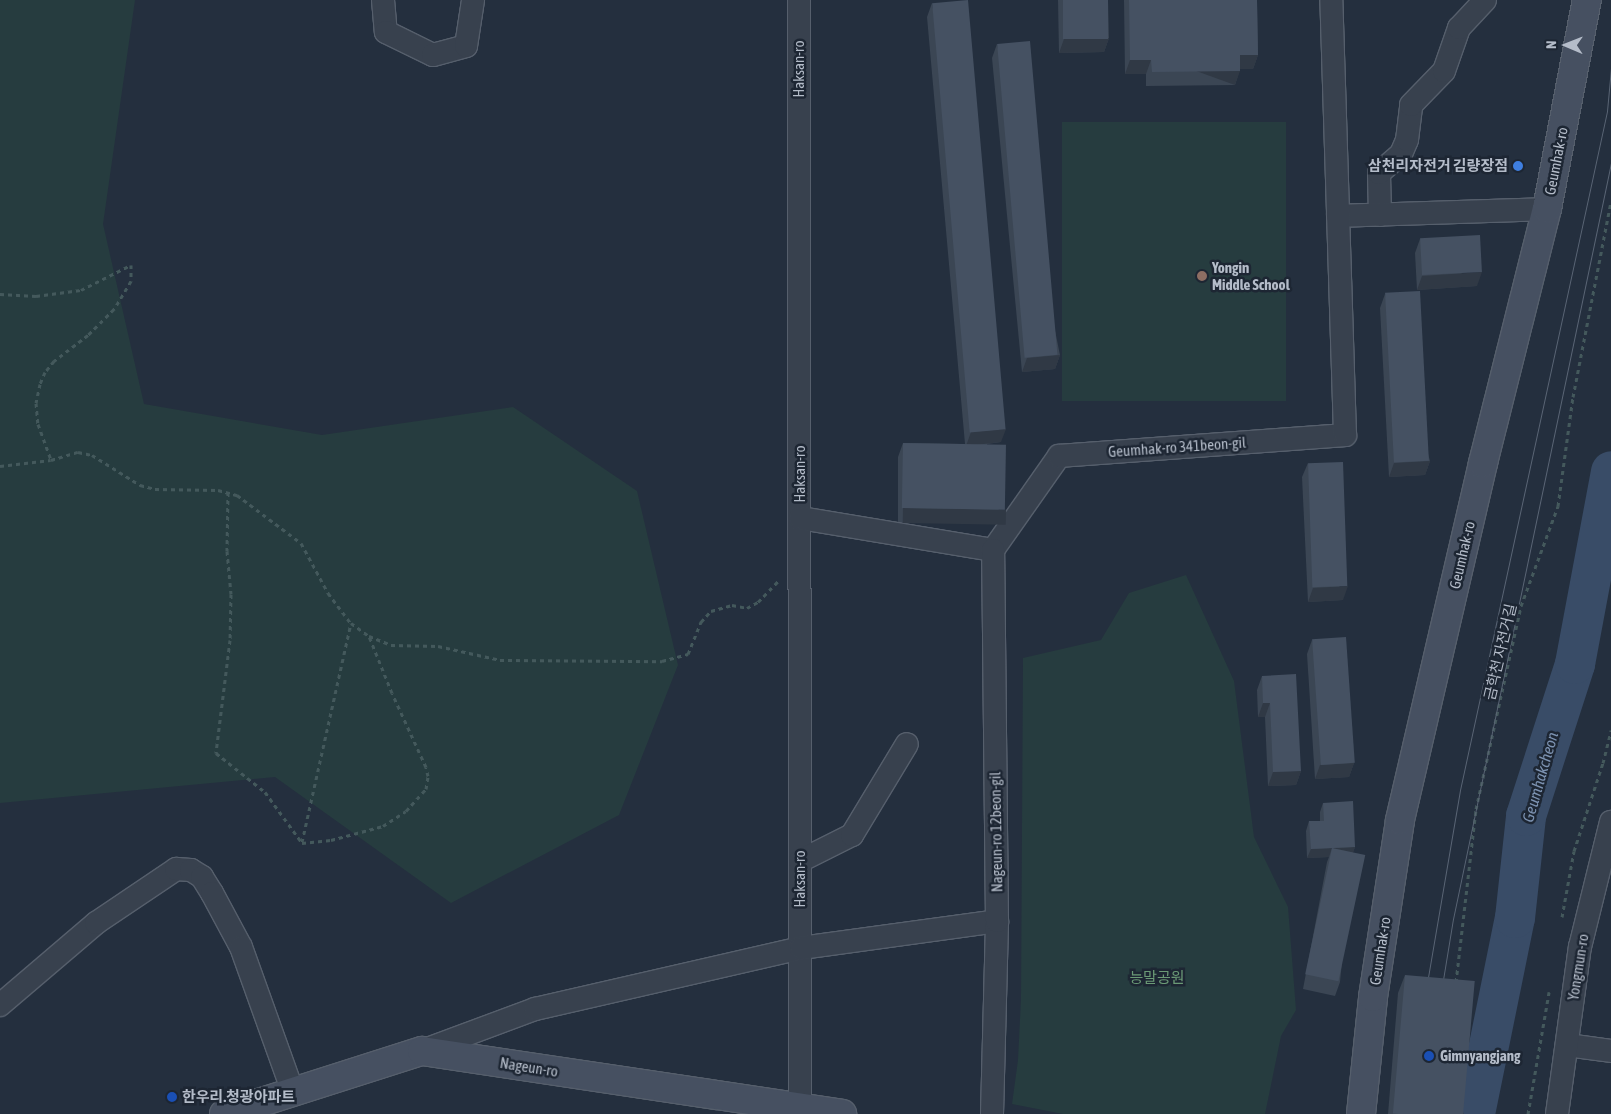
<!DOCTYPE html>
<html>
<head>
<meta charset="utf-8">
<style>
	body { margin:0 }
	#map { position:relative; width:1611px; height:1114px; overflow:hidden; background:#242f3e; font-family:"Asap Condensed","Noto Sans KR",sans-serif }
	div>[style] { position:absolute }
	[style*='--x'] { left:calc(var(--x)*1px); top:calc(var(--y)*1px); width:calc(var(--w)*1px); rotate:calc(var(--a)*1deg) }
	.green>* { inset:0; background:#263c3f; transform-origin:0 0 }
	.river>* { height:40px; margin:-20px; padding:0 20px; transform-origin:20px; border-radius:20px; background:#394c67 }
	.path>* { height:3px; margin-top:-1.5px; transform-origin:0; background:repeating-linear-gradient(90deg,#44595c 0 4px,transparent 0 8px) }
	.roads { filter:drop-shadow(1px 0 #565f6c) drop-shadow(-1px 0 #565f6c) drop-shadow(0 1px #565f6c) drop-shadow(0 -1px #565f6c) }
	.minor>* { height:22px; margin:-11px; padding:0 11px; transform-origin:11px; border-radius:11px; background:#38414e }
	.secondary>* { height:28px; margin:-14px; padding:0 14px; transform-origin:14px; border-radius:14px; background:#465061 }
	.tram>* { height:1px; margin:-0.5px; padding:0 0.5px; transform-origin:0.5px; border-radius:0.5px; background:#5a6575 }
	.wall>* { inset:0; background:#3b4654 }
	.shaded-wall>* { inset:0; background:#303945; transform-origin:0 0 }
	.building>* { inset:0; background:#455162; transform-origin:0 0 }
	.dots>* { width:14px; height:14px; translate:-50% -50%; box-sizing:border-box; border:2px solid #1d2633; border-radius:50% }
	span { translate:-50% -50%; white-space:nowrap; text-align:center; line-height:1.15; -webkit-text-stroke:5px #1d2633; paint-order:stroke }
	.street-label { font-size:15px; color:#b4bcc9 }
	.poi-label { font-size:15px; color:#b4bcc9; font-weight:700 }
	.right { translate:-100% -50%; text-align:right }
	.left { translate:0 -50%; text-align:left }
	.park-label { font-size:15px; color:#6b9a76 }
	.water-label { font-size:16px; color:#7c92b1; font-style:italic }
	.north { position:absolute; left:1541px; top:20px; width:50px; height:50px; -webkit-text-stroke:4px #1d2633; paint-order:stroke; rotate:271deg; font-size:14px; font-weight:700; line-height:20px; text-align:center; color:#b4bcc9 }
	.north::after { content:''; display:block; margin:auto; width:18px; height:22px; background:#b4bcc9; clip-path:polygon(50% 0,100% 100%,50% 72%,0 100%) }
</style>
</head>
<body>
<div id="map">
	<div class="green">
		<i style="clip-path:polygon(0 0,135px 0,103px 224px,144px 404px,322px 435px,513px 407px,637px 491px,678px 665px,619px 815px,451px 903px,275px 777px,0 803px)"></i>
		<i style="left:1062px;top:122px;width:224px;height:279px"></i>
		<i style="clip-path:polygon(1186px 575px,1234px 681px,1254px 837px,1288px 907px,1296px 1010px,1281px 1036px,1265px 1114px,1063px 1114px,1012px 1104px,1018px 1060px,1021px 999px,1023px 658px,1101px 640px,1129px 593px)"></i>
	</div>
	<div class="river">
		<i style="--x:1475;--y:1114;--w:200;--a:-78.5"></i>
		<i style="--x:1515;--y:918;--w:103;--a:-83.8"></i>
		<i style="--x:1526;--y:816;--w:160;--a:-72.1"></i>
		<i style="--x:1575;--y:664;--w:196;--a:-79.4"></i>
	</div>
	<div class="path">
		<i style="--x:0;--y:294;--w:36;--a:3"></i>
		<i style="--x:36;--y:296;--w:45;--a:-7.6"></i>
		<i style="--x:81;--y:290;--w:56;--a:-26.6"></i>
		<i style="--x:131;--y:265;--w:16;--a:90"></i>
		<i style="--x:131;--y:281;--w:33;--a:121"></i>
		<i style="--x:114;--y:309;--w:37;--a:135"></i>
		<i style="--x:88;--y:335;--w:43;--a:142.6"></i>
		<i style="--x:54;--y:361;--w:14;--a:129"></i>
		<i style="--x:45;--y:372;--w:13;--a:113"></i>
		<i style="--x:40;--y:384;--w:19;--a:102"></i>
		<i style="--x:36;--y:403;--w:21;--a:85"></i>
		<i style="--x:38;--y:424;--w:38;--a:70"></i>
		<i style="--x:0;--y:466;--w:51;--a:-6.7"></i>
		<i style="--x:51;--y:460;--w:28;--a:-17"></i>
		<i style="--x:78;--y:452;--w:14;--a:12"></i>
		<i style="--x:92;--y:455;--w:57;--a:32"></i>
		<i style="--x:140;--y:485;--w:16;--a:15"></i>
		<i style="--x:155;--y:489;--w:63;--a:0.9"></i>
		<i style="--x:218;--y:490;--w:20;--a:15"></i>
		<i style="--x:237;--y:495;--w:80;--a:36.9"></i>
		<i style="--x:301;--y:543;--w:57;--a:61.6"></i>
		<i style="--x:328;--y:593;--w:38;--a:53"></i>
		<i style="--x:351;--y:623;--w:22;--a:36"></i>
		<i style="--x:369;--y:636;--w:24;--a:22"></i>
		<i style="--x:391;--y:645;--w:47;--a:1.2"></i>
		<i style="--x:438;--y:646;--w:64;--a:12.7"></i>
		<i style="--x:500;--y:660;--w:162;--a:0.4"></i>
		<i style="--x:662;--y:661;--w:27;--a:-15"></i>
		<i style="--x:688;--y:654;--w:35;--a:-68"></i>
		<i style="--x:701;--y:622;--w:15;--a:-48"></i>
		<i style="--x:711;--y:611;--w:22;--a:-16"></i>
		<i style="--x:732;--y:605;--w:15;--a:11"></i>
		<i style="--x:747;--y:608;--w:13;--a:-29"></i>
		<i style="--x:758;--y:602;--w:29;--a:-46"></i>
		<i style="--x:228;--y:492;--w:59;--a:91"></i>
		<i style="--x:227;--y:551;--w:43;--a:84.7"></i>
		<i style="--x:231;--y:594;--w:46;--a:91.2"></i>
		<i style="--x:230;--y:640;--w:114;--a:97.1"></i>
		<i style="--x:216;--y:753;--w:63;--a:38.5"></i>
		<i style="--x:265;--y:792;--w:63;--a:54"></i>
		<i style="--x:302;--y:842;--w:224;--a:-77.4"></i>
		<i style="--x:302;--y:843;--w:29;--a:-6"></i>
		<i style="--x:331;--y:840;--w:54;--a:-15.1"></i>
		<i style="--x:383;--y:826;--w:27;--a:-33"></i>
		<i style="--x:406;--y:811;--w:30;--a:-48"></i>
		<i style="--x:426;--y:789;--w:13;--a:-81"></i>
		<i style="--x:428;--y:776;--w:9;--a:-103"></i>
		<i style="--x:426;--y:767;--w:81;--a:-114.7"></i>
		<i style="--x:392;--y:693;--w:61;--a:-112"></i>
		<i style="--x:1562;--y:917;--w:67;--a:-79.7"></i>
		<i style="--x:1574;--y:851;--w:93;--a:-71.8"></i>
		<i style="--x:1603;--y:763;--w:34;--a:-76"></i>
		<i style="--x:1456;--y:982;--w:174;--a:-83.4"></i>
		<i style="--x:1476;--y:809;--w:208;--a:-77.5"></i>
		<i style="--x:1521;--y:606;--w:107;--a:-69.7"></i>
		<i style="--x:1558;--y:506;--w:110;--a:-82.2"></i>
		<i style="--x:1573;--y:397;--w:199;--a:-79"></i>
		<i style="--x:1528;--y:1114;--w:124;--a:-80.2"></i>
	</div>
	<div class="roads">
		<div class="minor">
			<i style="--x:383;--y:0;--w:32;--a:85"></i>
			<i style="--x:386;--y:32;--w:52;--a:26.1"></i>
			<i style="--x:433;--y:55;--w:34;--a:-15"></i>
			<i style="--x:466;--y:46;--w:47;--a:-81.3"></i>
			<i style="--x:799;--y:0;--w:1108;--a:89.95"></i>
			<i style="--x:1380;--y:215;--w:42;--a:-91.4"></i>
			<i style="--x:1379;--y:173;--w:29;--a:-41"></i>
			<i style="--x:1401;--y:154;--w:15;--a:-67"></i>
			<i style="--x:1407;--y:140;--w:35;--a:-83"></i>
			<i style="--x:1411;--y:105;--w:47;--a:-45.9"></i>
			<i style="--x:1444;--y:71;--w:46;--a:-70.8"></i>
			<i style="--x:1459;--y:28;--w:38;--a:-47"></i>
			<i style="--x:1338;--y:216;--w:209;--a:-1.9"></i>
			<i style="--x:800;--y:518;--w:196;--a:9.4"></i>
			<i style="--x:993;--y:550;--w:115;--a:-54.9"></i>
			<i style="--x:1059;--y:456;--w:287;--a:-4.2"></i>
			<i style="--x:1345;--y:435;--w:435;--a:-91.8"></i>
			<i style="--x:800;--y:861;--w:58;--a:-26.6"></i>
			<i style="--x:852;--y:835;--w:106;--a:-58.9"></i>
			<i style="--x:0;--y:1005;--w:126;--a:-40.5"></i>
			<i style="--x:96;--y:923;--w:97;--a:-34"></i>
			<i style="--x:176;--y:869;--w:15;--a:4"></i>
			<i style="--x:191;--y:870;--w:13;--a:32"></i>
			<i style="--x:202;--y:877;--w:19;--a:58"></i>
			<i style="--x:212;--y:893;--w:61;--a:61.8"></i>
			<i style="--x:241;--y:947;--w:154;--a:70.3"></i>
			<i style="--x:1567;--y:1045;--w:44;--a:7.8"></i>
			<i style="--x:422;--y:1051;--w:121;--a:-20.4"></i>
			<i style="--x:535;--y:1009;--w:273;--a:-12.9"></i>
			<i style="--x:801;--y:948;--w:198;--a:-7.8"></i>
			<i style="--x:992;--y:1114;--w:193;--a:-88.5"></i>
			<i style="--x:997;--y:921;--w:371;--a:-90.6"></i>
			<i style="--x:1557;--y:1114;--w:169;--a:-82.2"></i>
			<i style="--x:1580;--y:947;--w:129;--a:-76.1"></i>
		</div>
		<div class="secondary">
			<i style="--x:224;--y:1114;--w:208;--a:-17.7"></i>
			<i style="--x:422;--y:1051;--w:425;--a:8.5"></i>
			<i style="--x:1361;--y:1114;--w:118;--a:-84.1"></i>
			<i style="--x:1373;--y:997;--w:179;--a:-81.3"></i>
			<i style="--x:1400;--y:820;--w:367;--a:-76.9"></i>
			<i style="--x:1483;--y:463;--w:262;--a:-75.9"></i>
			<i style="--x:1547;--y:209;--w:213;--a:-79.2"></i>
		</div>
	</div>
	<div class="tram">
		<i style="--x:1426;--y:989;--w:202;--a:-80.3"></i>
		<i style="--x:1460;--y:790;--w:695;--a:-77.78"></i>
		<i style="--x:1607;--y:111;--w:43;--a:-84.7"></i>
		<i style="--x:1441;--y:992;--w:74;--a:-80.7"></i>
		<i style="--x:1453;--y:919;--w:772;--a:-78.2"></i>
	</div>
	<div class="wall">
		<i style="clip-path:polygon(1058px 0,1108px 0,1109px 38px,1104px 52px,1059px 53px)"></i>
		<i style="clip-path:polygon(1124px 0,1257px 0,1258px 55px,1253px 69px,1240px 69px,1235px 85px,1146px 86px,1146px 74px,1125px 74px)"></i>
		<i style="clip-path:polygon(932px 3px,1001px 442px,987px 444px,1001px 523px,898px 522px,898px 457px,903px 443px,965px 444px,927px 17px)"></i>
		<i style="clip-path:polygon(997px 44px,1060px 355px,1055px 369px,1022px 372px,992px 58px)"></i>
		<i style="clip-path:polygon(1420px 239px,1477px 286px,1417px 290px,1415px 253px)"></i>
		<i style="clip-path:polygon(1385px 294px,1430px 461px,1425px 475px,1389px 477px,1380px 308px)"></i>
		<i style="clip-path:polygon(1308px 463px,1343px 600px,1308px 602px,1302px 477px)"></i>
		<i style="clip-path:polygon(1312px 640px,1354px 763px,1349px 777px,1315px 779px,1307px 654px)"></i>
		<i style="clip-path:polygon(1262px 676px,1301px 771px,1296px 785px,1268px 786px,1265px 717px,1258px 717px,1257px 690px)"></i>
		<i style="clip-path:polygon(1323px 803px,1355px 847px,1353px 852px,1340px 982px,1335px 996px,1303px 989px,1327px 862px,1329px 857px,1307px 858px,1306px 831px,1309px 821px,1320px 821px,1320px 812px)"></i>
		<i style="clip-path:polygon(1405px 975px,1464px 1114px,1388px 1114px,1398px 993px)"></i>
	</div>
	<div class="shaded-wall">
		<i style="clip-path:polygon(1109px 38px,1104px 52px,1059px 53px,1064px 39px)"></i>
		<i style="clip-path:polygon(1240px 55px,1258px 55px,1253px 69px,1235px 69px)"></i>
		<i style="clip-path:polygon(1130px 60px,1151px 60px,1146px 74px,1125px 74px)"></i>
		<i style="left:1240px;top:71px;width:15px;height:88px;rotate:110deg"></i>
		<i style="clip-path:polygon(1482px 272px,1477px 286px,1417px 290px,1422px 276px)"></i>
		<i style="clip-path:polygon(1060px 355px,1055px 369px,1022px 372px,1027px 358px)"></i>
		<i style="clip-path:polygon(1006px 429px,1001px 442px,966px 446px,971px 432px)"></i>
		<i style="clip-path:polygon(1430px 461px,1425px 475px,1389px 477px,1394px 463px)"></i>
		<i style="left:903px;top:508px;width:103px;height:15px;rotate:1deg"></i>
		<i style="clip-path:polygon(1348px 586px,1343px 600px,1308px 602px,1313px 588px)"></i>
		<i style="clip-path:polygon(1263px 703px,1270px 703px,1265px 717px,1258px 717px)"></i>
		<i style="clip-path:polygon(1354px 763px,1349px 777px,1315px 779px,1320px 765px)"></i>
		<i style="clip-path:polygon(1301px 771px,1296px 785px,1268px 786px,1273px 772px)"></i>
		<i style="clip-path:polygon(1355px 847px,1352px 856px,1332px 848px,1329px 857px,1307px 858px,1311px 849px)"></i>
	</div>
	<div class="building">
		<i style="left:968px;top:0;width:431px;height:36px;rotate:85deg"></i>
		<i style="left:1063px;top:0;width:45px;height:39px"></i>
		<i style="clip-path:polygon(1129px 0,1257px 0,1258px 55px,1240px 55px,1240px 71px,1152px 72px,1151px 60px,1130px 60px)"></i>
		<i style="left:1030px;top:41px;width:315px;height:33px;rotate:85deg"></i>
		<i style="left:1480px;top:235px;width:37px;height:60px;rotate:87deg"></i>
		<i style="left:1420px;top:291px;width:170px;height:35px;rotate:87deg"></i>
		<i style="left:903px;top:443px;width:103px;height:65px;rotate:1deg"></i>
		<i style="left:1343px;top:462px;width:124px;height:35px;rotate:88deg"></i>
		<i style="left:1346px;top:637px;width:126px;height:34px;rotate:86deg"></i>
		<i style="clip-path:polygon(1296px 674px,1301px 771px,1273px 772px,1270px 703px,1263px 703px,1262px 676px)"></i>
		<i style="clip-path:polygon(1353px 801px,1355px 847px,1311px 849px,1309px 821px,1324px 821px,1323px 803px)"></i>
		<i style="left:1332px;top:848px;width:34px;height:129px;rotate:12deg"></i>
		<i style="left:1405px;top:975px;width:70px;height:139px;rotate:5deg"></i>
	</div>
	<div class="dots">
		<i style="left:1518px;top:166px;background:#3f7fe0"></i>
		<i style="left:1202px;top:276px;background:#8d6e63"></i>
		<i style="left:1429px;top:1056px;background:#1a4fb4"></i>
		<i style="left:172px;top:1097px;background:#1a4fb4"></i>
	</div>
	<div class="street-label">
		<span style="left:799px;top:69px;rotate:-90deg">Haksan-ro</span>
		<span style="left:1556px;top:161px;rotate:-79deg">Geumhak-ro</span>
		<span style="left:1177px;top:447px;rotate:-4deg">Geumhak-ro 341beon-gil</span>
		<span style="left:800px;top:474px;rotate:-90deg">Haksan-ro</span>
		<span style="left:1462px;top:555px;rotate:-77deg">Geumhak-ro</span>
		<span style="left:1500px;top:652px;rotate:-77deg">금학천 자전거길</span>
		<span style="left:996px;top:832px;rotate:-91deg">Nageun-ro 12beon-gil</span>
		<span style="left:800px;top:879px;rotate:-90deg">Haksan-ro</span>
		<span style="left:1380px;top:951px;rotate:-81deg">Geumhak-ro</span>
		<span style="left:1578px;top:967px;rotate:-81deg">Yongmun-ro</span>
		<span style="left:529px;top:1067px;rotate:9deg">Nageun-ro</span>
	</div>
	<div class="poi-label">
		<span class="right" style="left:1508px;top:166px">삼천리자전거 김량장점</span>
		<span class="left" style="left:1212px;top:276px">Yongin<br>Middle School</span>
		<span class="left" style="left:1440px;top:1056px">Gimnyangjang</span>
		<span class="left" style="left:182px;top:1097px">한우리.청광아파트</span>
	</div>
	<div class="park-label">
		<span style="left:1157px;top:978px">능말공원</span>
	</div>
	<div class="water-label">
		<span style="left:1540px;top:777px;rotate:-74deg">Geumhakcheon</span>
	</div>
	<div class="north">N</div>
</div>
</body>
</html>
